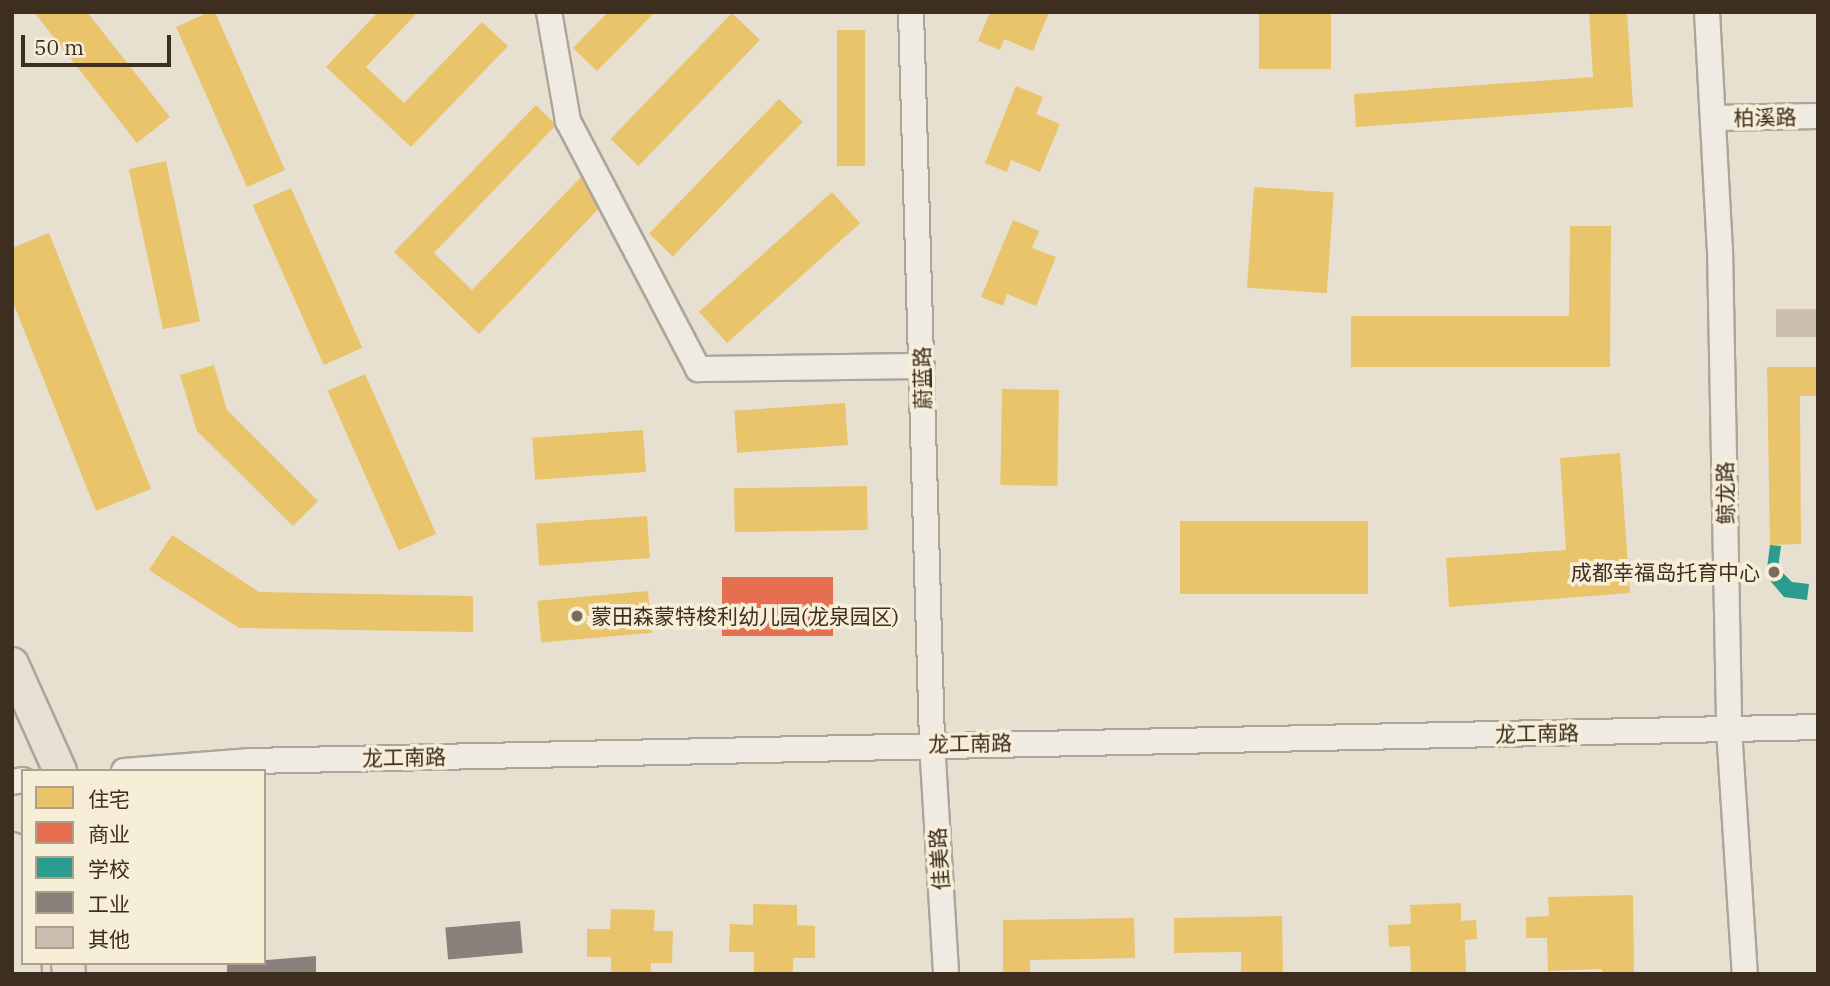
<!DOCTYPE html>
<html>
<head>
<meta charset="utf-8">
<style>
	body { margin:0 }
	#map { position:relative; width:1830px; height:986px; overflow:hidden; background:#e7e0d1; font-family:"IBM Plex Serif","Noto Sans SC",serif }
	div>[style] { position:absolute }
	[style*='--x'] { left:calc(var(--x)*1px); top:calc(var(--y)*1px); width:calc(var(--w)*1px); rotate:calc(var(--a)*1deg) }
	.homes>* { inset:0; background:#e9c46a; transform-origin:0 0 }
	.shops>* { inset:0; background:#e76f51; transform-origin:0 0 }
	.schools>* { inset:0; background:#2a9d8f }
	.industry>* { inset:0; background:#8a817c; transform-origin:0 0 }
	.building>* { inset:0; background:#cbbfb2; transform-origin:0 0 }
	.roads { filter:drop-shadow(2px 0 #ada599) drop-shadow(-2px 0 #ada599) drop-shadow(0 2px #ada599) drop-shadow(0 -2px #ada599) }
	.minor>* { height:24px; margin:-12px; padding:0 12px; transform-origin:12px; border-radius:12px; background:#efebe3 }
	.major>* { height:32px; margin:-16px; padding:0 16px; transform-origin:16px; border-radius:16px; background:#e6e1d4 }
	.dots>* { width:19px; height:19px; translate:-50% -50%; box-sizing:border-box; border:4px solid #f7eed8; border-radius:50% }
	span { translate:-50% -50%; white-space:nowrap; text-align:center; line-height:1.15; -webkit-text-stroke:7px #f7eed8; paint-order:stroke }
	.street-label { font-size:21px; color:#3d2e20 }
	.poi-label { font-size:21px; color:#3d2e20 }
	.right { translate:-100% -50%; text-align:right }
	.left { translate:0 -50%; text-align:left }
	.frame { position:absolute; inset:0; border:14px solid #3d2e20; pointer-events:none }
	.legend { position:absolute; left:21px; top:769px; width:245px; height:196px; box-sizing:border-box; background:#f7eed8; border:2px solid #ada18e; margin:0; padding:9px 12px; list-style:none; font-size:21px; color:#3d2e20 }
	.legend li { display:flex; align-items:center; gap:14px; height:35px }
	.legend b { width:35px; border:2px solid #ada18e }
	.scale { position:absolute; left:21px; top:35px; width:150px; height:32px; box-sizing:border-box; border:4px solid #3d2e20; border-top:0; padding-left:9px; font-size:21px; line-height:24px; white-space:nowrap; color:#3d2e20; -webkit-text-stroke:5px #f7eed8; paint-order:stroke }
</style>
</head>
<body>
<div id="map">
	<div class="homes">
		<i style="clip-path:polygon(34px 12px,87px 12px,170px 117px,137px 143px)"></i>
		<i style="clip-path:polygon(209px 12px,215px 12px,285px 170px,247px 187px,176px 27px)"></i>
		<i style="clip-path:polygon(378px 12px,418px 12px,366px 67px,404px 103px,482px 22px,508px 46px,411px 147px,326px 67px)"></i>
		<i style="clip-path:polygon(608px 12px,655px 12px,597px 71px,573px 48px)"></i>
		<i style="clip-path:polygon(990px 12px,1049px 12px,1033px 51px,1004px 39px,1000px 50px,978px 41px)"></i>
		<i style="left:1259px;top:12px;width:72px;height:57px"></i>
		<i style="clip-path:polygon(1589px 12px,1627px 12px,1633px 107px,1356px 127px,1354px 94px,1593px 77px)"></i>
		<i style="left:732px;top:13px;width:39px;height:175px;rotate:44deg"></i>
		<i style="left:865px;top:30px;width:136px;height:28px;rotate:90deg"></i>
		<i style="clip-path:polygon(1016px 86px,1043px 97px,1036px 114px,1060px 124px,1040px 172px,1011px 160px,1007px 172px,985px 163px)"></i>
		<i style="left:779px;top:99px;width:33px;height:187px;rotate:44deg"></i>
		<i style="clip-path:polygon(536px 105px,556px 125px,434px 253px,472px 290px,581px 177px,606px 201px,479px 334px,394px 252px)"></i>
		<i style="left:166px;top:161px;width:164px;height:38px;rotate:78deg"></i>
		<i style="left:1254px;top:187px;width:80px;height:101px;rotate:4deg"></i>
		<i style="left:291px;top:188px;width:175px;height:42px;rotate:66deg"></i>
		<i style="left:832px;top:192px;width:42px;height:179px;rotate:48deg"></i>
		<i style="clip-path:polygon(1013px 220px,1039px 231px,1032px 248px,1056px 257px,1036px 306px,1007px 294px,1003px 306px,981px 297px)"></i>
		<i style="clip-path:polygon(1570px 226px,1611px 226px,1610px 367px,1351px 367px,1351px 316px,1569px 316px)"></i>
		<i style="clip-path:polygon(49px 233px,151px 489px,96px 511px,12px 300px,12px 248px)"></i>
		<i style="clip-path:polygon(214px 365px,227px 410px,318px 501px,293px 526px,197px 431px,180px 375px)"></i>
		<i style="clip-path:polygon(1767px 367px,1818px 367px,1818px 396px,1800px 396px,1801px 544px,1770px 545px)"></i>
		<i style="left:365px;top:374px;width:175px;height:41px;rotate:66deg"></i>
		<i style="left:1002px;top:389px;width:57px;height:96px;rotate:1deg"></i>
		<i style="left:845px;top:403px;width:42px;height:111px;rotate:86deg"></i>
		<i style="left:643px;top:430px;width:42px;height:111px;rotate:86deg"></i>
		<i style="clip-path:polygon(1620px 453px,1630px 593px,1449px 607px,1446px 558px,1566px 550px,1560px 458px)"></i>
		<i style="left:867px;top:486px;width:44px;height:133px;rotate:89deg"></i>
		<i style="left:647px;top:516px;width:42px;height:111px;rotate:86deg"></i>
		<i style="left:1368px;top:521px;width:73px;height:188px;rotate:90deg"></i>
		<i style="clip-path:polygon(172px 535px,259px 592px,473px 596px,473px 632px,239px 628px,149px 570px)"></i>
		<i style="left:648px;top:591px;width:42px;height:111px;rotate:85deg"></i>
		<i style="clip-path:polygon(1633px 895px,1634px 974px,1602px 974px,1602px 969px,1548px 971px,1547px 938px,1526px 938px,1526px 917px,1549px 916px,1548px 897px)"></i>
		<i style="clip-path:polygon(1461px 903px,1461px 921px,1476px 920px,1477px 939px,1465px 940px,1466px 974px,1411px 974px,1410px 946px,1389px 947px,1388px 925px,1411px 924px,1410px 905px)"></i>
		<i style="clip-path:polygon(753px 904px,797px 905px,797px 925px,815px 926px,815px 958px,793px 958px,793px 974px,754px 974px,754px 952px,729px 952px,730px 924px,753px 925px)"></i>
		<i style="clip-path:polygon(611px 909px,655px 910px,654px 931px,673px 931px,672px 963px,651px 963px,651px 974px,611px 974px,611px 957px,587px 957px,587px 929px,610px 929px)"></i>
		<i style="clip-path:polygon(1282px 916px,1283px 974px,1241px 974px,1241px 952px,1174px 953px,1174px 918px)"></i>
		<i style="clip-path:polygon(1134px 918px,1135px 958px,1030px 960px,1030px 974px,1003px 974px,1003px 920px)"></i>
	</div>
	<div class="shops">
		<i style="left:833px;top:577px;width:59px;height:111px;rotate:90deg"></i>
	</div>
	<div class="schools">
		<i style="clip-path:polygon(1770px 545px,1781px 546px,1778px 568px,1792px 582px,1809px 584px,1807px 600px,1784px 597px,1766px 576px)"></i>
	</div>
	<div class="industry">
		<i style="left:520px;top:921px;width:32px;height:75px;rotate:85deg"></i>
		<i style="clip-path:polygon(316px 956px,316px 974px,227px 974px,227px 963px)"></i>
	</div>
	<div class="building">
		<i style="left:1818px;top:309px;width:28px;height:42px;rotate:90deg"></i>
	</div>
	<div class="roads">
		<div class="minor">
			<i style="--x:549;--y:12;--w:111;--a:80.1"></i>
			<i style="--x:568;--y:121;--w:280;--a:62.3"></i>
			<i style="--x:698;--y:369;--w:224;--a:-0.8"></i>
			<i style="--x:911;--y:12;--w:731;--a:88.35"></i>
			<i style="--x:932;--y:743;--w:231;--a:86.5"></i>
			<i style="--x:1707;--y:12;--w:237;--a:86.9"></i>
			<i style="--x:1720;--y:249;--w:480;--a:88.9"></i>
			<i style="--x:1729;--y:729;--w:246;--a:86.3"></i>
			<i style="--x:1713;--y:118;--w:105;--a:-1.1"></i>
			<i style="--x:124;--y:771;--w:127;--a:-4.5"></i>
			<i style="--x:251;--y:761;--w:1567;--a:-1.24"></i>
			<i style="--x:12;--y:782;--w:11;--a:-10"></i>
		</div>
		<div class="major">
			<i style="--x:12;--y:664;--w:117;--a:65.8"></i>
			<i style="--x:12;--y:849;--w:99;--a:83.6"></i>
			<i style="--x:24;--y:963;--w:11;--a:85"></i>
			<i style="--x:68;--y:963;--w:11;--a:85"></i>
		</div>
	</div>
	<div class="dots">
		<i style="left:1774px;top:572px;background:#786c5e"></i>
		<i style="left:577px;top:616px;background:#786c5e"></i>
	</div>
	<div class="street-label">
		<span style="left:1765px;top:117px;rotate:-1deg">柏溪路</span>
		<span style="left:922px;top:378px;rotate:-91deg">蔚蓝路</span>
		<span style="left:1725px;top:493px;rotate:-91deg">鲸龙路</span>
		<span style="left:1537px;top:733px;rotate:-1deg">龙工南路</span>
		<span style="left:970px;top:743px;rotate:-1deg">龙工南路</span>
		<span style="left:404px;top:757px;rotate:-1deg">龙工南路</span>
		<span style="left:939px;top:859px;rotate:-94deg">佳美路</span>
	</div>
	<div class="poi-label">
		<span class="right" style="left:1760px;top:572px">成都幸福岛托育中心</span>
		<span class="left" style="left:591px;top:616px">蒙田森蒙特梭利幼儿园(龙泉园区)</span>
	</div>
	<div class="frame"></div>
	<ul class="legend">
	<li><b style="height:19px;background:#e9c46a"></b>住宅</li>
	<li><b style="height:19px;background:#e76f51"></b>商业</li>
	<li><b style="height:19px;background:#2a9d8f"></b>学校</li>
	<li><b style="height:19px;background:#8a817c"></b>工业</li>
	<li><b style="height:19px;background:#cbbfb2"></b>其他</li>
	</ul>
	<div class="scale">50 m</div>
</div>
</body>
</html>
